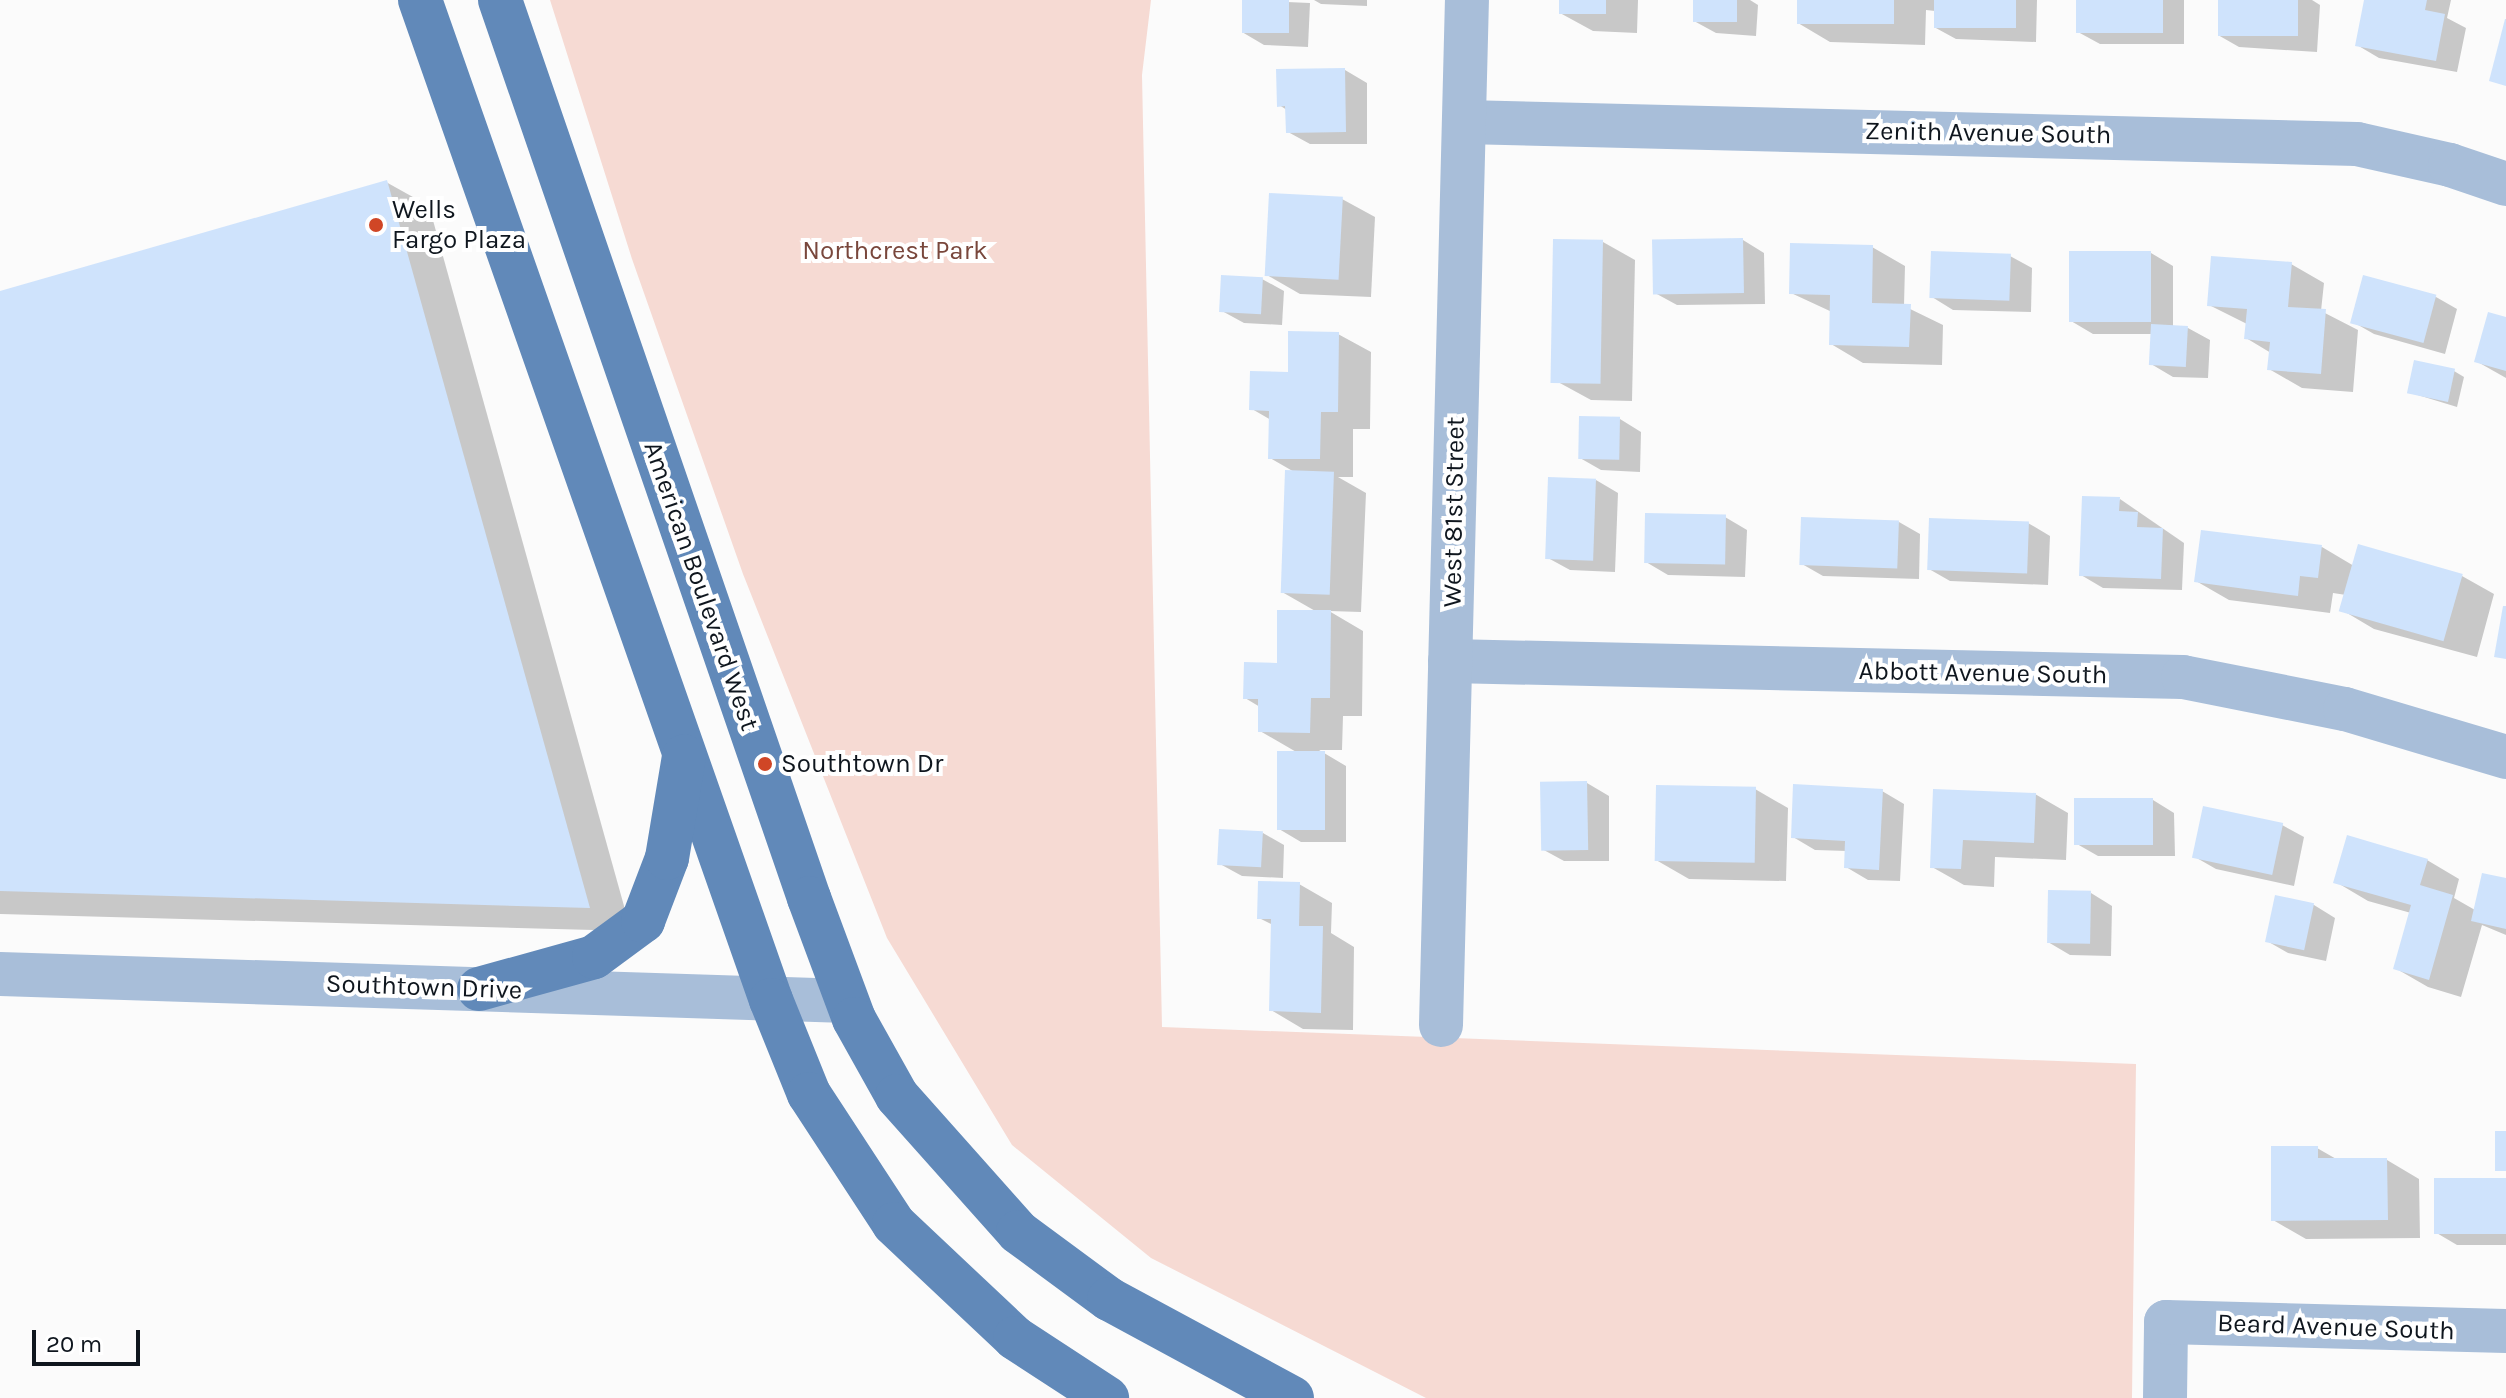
<!DOCTYPE html>
<html>
<head>
<meta charset="utf-8">
<style>
	body { margin:0 }
	#map { position:relative; width:2506px; height:1398px; overflow:hidden; background:#fbfbfb; font-family:Karla,sans-serif }
	div>[style] { position:absolute }
	[style*='--x'] { left:calc(var(--x)*1px); top:calc(var(--y)*1px); width:calc(var(--w)*1px); rotate:calc(var(--a)*1deg) }
	.green>* { inset:0; background:#f6dad3 }
	.shadow>* { inset:0; background:#0003 }
	.building>* { inset:0; background:#cfe3fc; transform-origin:0 0 }
	.minor>* { height:44px; margin:-22px; padding:0 22px; transform-origin:22px; border-radius:22px; background:#a8bed9 }
	.major>* { height:44px; margin:-22px; padding:0 22px; transform-origin:22px; border-radius:22px; background:#6189b9 }
	.dots>* { width:22px; height:22px; translate:-50% -50%; box-sizing:border-box; border:4px solid #fff; border-radius:50% }
	span { translate:-50% -50%; white-space:nowrap; text-align:center; line-height:1.15; -webkit-text-stroke:8px #fff; paint-order:stroke }
	.street-label { font-size:26px; color:#0f161e }
	.poi-label { font-size:26px; color:#0f161e }
	.left { translate:0 -50%; text-align:left }
	.park-label { font-size:26px; color:#79473c }
	.scale { position:absolute; left:32px; top:1330px; width:108px; height:36px; box-sizing:border-box; border:4px solid #0f161e; border-top:0; padding-left:10px; font-size:24px; line-height:28px; white-space:nowrap; color:#0f161e; -webkit-text-stroke:6px #fff; paint-order:stroke }
</style>
</head>
<body>
<div id="map">
	<div class="green">
		<i style="clip-path:polygon(550px 0,1151px 0,1142px 75px,1162px 1027px,2136px 1064px,2132px 1398px,1426px 1398px,1151px 1258px,1012px 1145px,887px 938px,743px 574px,632px 259px)"></i>
	</div>
	<div class="shadow">
		<i style="clip-path:polygon(1244px 0,1310px 3px,1308px 47px,1264px 45px,1242px 32px)"></i>
		<i style="clip-path:polygon(1314px 0,1367px 0,1367px 6px,1321px 4px)"></i>
		<i style="clip-path:polygon(1561px 0,1638px 0,1637px 33px,1593px 31px,1560px 13px)"></i>
		<i style="clip-path:polygon(1695px 0,1750px 0,1758px 5px,1756px 36px,1716px 33px,1694px 21px)"></i>
		<i style="clip-path:polygon(1799px 0,2037px 0,2036px 42px,1956px 39px,1934px 27px,1935px 11px,1926px 10px,1925px 45px,1830px 42px,1798px 23px)"></i>
		<i style="clip-path:polygon(2078px 0,2184px 0,2184px 44px,2100px 44px,2078px 32px)"></i>
		<i style="clip-path:polygon(2220px 0,2312px 0,2320px 5px,2317px 52px,2239px 47px,2218px 35px)"></i>
		<i style="clip-path:polygon(2366px 0,2451px 0,2447px 18px,2466px 28px,2457px 72px,2379px 58px,2357px 45px)"></i>
		<i style="clip-path:polygon(1345px 70px,1367px 83px,1367px 144px,1310px 144px,1288px 132px,1287px 110px,1279px 105px)"></i>
		<i style="clip-path:polygon(386px 182px,429px 206px,631px 931px,0 914px,0 293px)"></i>
		<i style="clip-path:polygon(1342px 199px,1375px 217px,1371px 297px,1300px 294px,1267px 275px)"></i>
		<i style="clip-path:polygon(1743px 240px,1764px 253px,1765px 304px,1677px 305px,1655px 293px)"></i>
		<i style="clip-path:polygon(1603px 242px,1635px 260px,1632px 401px,1591px 400px,1558px 382px)"></i>
		<i style="clip-path:polygon(1872px 247px,1905px 266px,1904px 306px,1943px 325px,1942px 365px,1863px 363px,1831px 344px,1832px 312px,1791px 293px)"></i>
		<i style="clip-path:polygon(2151px 253px,2173px 266px,2173px 327px,2188px 328px,2210px 340px,2208px 378px,2173px 377px,2151px 364px,2153px 334px,2093px 334px,2071px 321px)"></i>
		<i style="clip-path:polygon(2010px 256px,2032px 268px,2031px 312px,1953px 310px,1932px 297px)"></i>
		<i style="clip-path:polygon(2291px 264px,2324px 283px,2321px 311px,2358px 330px,2353px 392px,2302px 388px,2269px 369px,2271px 353px,2246px 338px,2247px 324px,2209px 305px)"></i>
		<i style="clip-path:polygon(2364px 277px,2436px 297px,2457px 309px,2445px 354px,2374px 334px,2353px 322px)"></i>
		<i style="clip-path:polygon(1262px 279px,1284px 291px,1282px 325px,1244px 323px,1222px 311px)"></i>
		<i style="clip-path:polygon(2506px 319px,2506px 378px,2476px 361px)"></i>
		<i style="clip-path:polygon(1338px 334px,1371px 352px,1370px 429px,1353px 429px,1353px 477px,1338px 477px,1366px 493px,1361px 612px,1329px 611px,1363px 631px,1362px 716px,1343px 716px,1342px 750px,1319px 750px,1346px 766px,1346px 842px,1301px 842px,1279px 829px,1298px 753px,1260px 731px,1260px 707px,1245px 698px,1279px 665px,1317px 612px,1282px 592px,1296px 473px,1270px 458px,1271px 420px,1252px 409px)"></i>
		<i style="clip-path:polygon(2454px 371px,2464px 377px,2457px 407px,2408px 392px)"></i>
		<i style="clip-path:polygon(1620px 419px,1641px 432px,1640px 472px,1601px 470px,1580px 458px)"></i>
		<i style="clip-path:polygon(1596px 480px,1618px 493px,1615px 572px,1570px 570px,1548px 558px)"></i>
		<i style="clip-path:polygon(2120px 499px,2184px 543px,2182px 590px,2103px 588px,2081px 575px)"></i>
		<i style="clip-path:polygon(1725px 517px,1747px 530px,1745px 577px,1668px 575px,1646px 562px)"></i>
		<i style="clip-path:polygon(1899px 522px,1920px 534px,1919px 579px,1823px 576px,1802px 564px)"></i>
		<i style="clip-path:polygon(2028px 523px,2050px 536px,2048px 585px,1950px 581px,1929px 569px)"></i>
		<i style="clip-path:polygon(2322px 547px,2354px 566px,2462px 576px,2494px 594px,2477px 657px,2374px 629px,2342px 610px,2346px 595px,2333px 593px,2330px 613px,2229px 600px,2196px 581px)"></i>
		<i style="clip-path:polygon(1587px 783px,1609px 796px,1609px 861px,1564px 861px,1542px 849px)"></i>
		<i style="clip-path:polygon(1755px 789px,1788px 808px,1786px 881px,1689px 879px,1656px 860px)"></i>
		<i style="clip-path:polygon(1882px 791px,1904px 804px,1900px 881px,1868px 880px,1846px 867px,1847px 851px,1815px 850px,1793px 837px)"></i>
		<i style="clip-path:polygon(1935px 791px,2035px 794px,2068px 813px,2066px 860px,1995px 857px,1994px 887px,1964px 885px,1932px 867px)"></i>
		<i style="clip-path:polygon(2153px 800px,2174px 813px,2175px 856px,2098px 856px,2077px 844px)"></i>
		<i style="clip-path:polygon(2282px 825px,2304px 837px,2294px 886px,2216px 869px,2195px 857px)"></i>
		<i style="clip-path:polygon(1263px 833px,1284px 845px,1283px 878px,1242px 876px,1220px 864px)"></i>
		<i style="clip-path:polygon(2427px 860px,2459px 879px,2454px 898px,2475px 910px,2506px 880px,2506px 935px,2482px 925px,2461px 997px,2428px 987px,2395px 968px,2411px 913px,2368px 901px,2336px 882px)"></i>
		<i style="clip-path:polygon(1299px 884px,1332px 903px,1331px 933px,1354px 947px,1353px 1030px,1303px 1029px,1271px 1010px,1273px 925px,1259px 918px)"></i>
		<i style="clip-path:polygon(2091px 893px,2112px 906px,2111px 956px,2070px 955px,2048px 942px)"></i>
		<i style="clip-path:polygon(2276px 897px,2314px 905px,2335px 918px,2326px 961px,2288px 953px,2267px 941px)"></i>
		<i style="clip-path:polygon(2317px 1148px,2338px 1160px,2387px 1160px,2419px 1179px,2420px 1238px,2306px 1239px,2273px 1220px)"></i>
		<i style="clip-path:polygon(2506px 1180px,2506px 1245px,2457px 1245px,2435px 1232px)"></i>
	</div>
	<div class="building">
		<i style="left:1242px;top:0;width:47px;height:33px"></i>
		<i style="left:1559px;top:0;width:47px;height:14px"></i>
		<i style="left:1693px;top:0;width:44px;height:22px"></i>
		<i style="left:1797px;top:0;width:97px;height:24px"></i>
		<i style="left:1934px;top:0;width:82px;height:28px"></i>
		<i style="left:2076px;top:0;width:87px;height:33px"></i>
		<i style="left:2218px;top:0;width:80px;height:36px"></i>
		<i style="clip-path:polygon(2364px 0,2427px 0,2425px 10px,2445px 14px,2436px 61px,2355px 46px)"></i>
		<i style="clip-path:polygon(2505px 19px,2506px 19px,2506px 86px,2489px 81px)"></i>
		<i style="clip-path:polygon(1345px 68px,1346px 132px,1286px 133px,1285px 106px,1277px 107px,1276px 69px)"></i>
		<i style="clip-path:polygon(387px 180px,590px 908px,0 891px,0 291px)"></i>
		<i style="left:1269px;top:193px;width:74px;height:83px;rotate:3deg"></i>
		<i style="left:1743px;top:238px;width:55px;height:91px;rotate:89deg"></i>
		<i style="left:1553px;top:239px;width:50px;height:144px;rotate:1deg"></i>
		<i style="clip-path:polygon(1790px 243px,1873px 245px,1872px 303px,1911px 304px,1909px 347px,1829px 345px,1830px 295px,1789px 294px)"></i>
		<i style="left:1931px;top:251px;width:80px;height:47px;rotate:2deg"></i>
		<i style="left:2151px;top:251px;width:71px;height:82px;rotate:90deg"></i>
		<i style="clip-path:polygon(2211px 256px,2292px 262px,2288px 307px,2326px 309px,2321px 374px,2267px 370px,2270px 342px,2244px 339px,2247px 309px,2207px 306px)"></i>
		<i style="left:1221px;top:275px;width:42px;height:37px;rotate:3deg"></i>
		<i style="left:2363px;top:275px;width:76px;height:50px;rotate:15deg"></i>
		<i style="clip-path:polygon(2488px 312px,2506px 317px,2506px 371px,2474px 362px)"></i>
		<i style="left:2151px;top:324px;width:37px;height:41px;rotate:3deg"></i>
		<i style="clip-path:polygon(1288px 331px,1339px 332px,1338px 412px,1321px 412px,1320px 459px,1268px 459px,1269px 411px,1249px 410px,1250px 371px,1288px 372px)"></i>
		<i style="left:2414px;top:360px;width:42px;height:34px;rotate:12deg"></i>
		<i style="left:1579px;top:416px;width:41px;height:43px;rotate:1deg"></i>
		<i style="left:1285px;top:470px;width:49px;height:123px;rotate:2deg"></i>
		<i style="left:1548px;top:477px;width:48px;height:82px;rotate:2deg"></i>
		<i style="clip-path:polygon(2082px 496px,2120px 497px,2119px 511px,2138px 512px,2137px 527px,2163px 528px,2161px 579px,2079px 576px)"></i>
		<i style="left:1645px;top:513px;width:81px;height:50px;rotate:1deg"></i>
		<i style="left:1801px;top:517px;width:98px;height:48px;rotate:2deg"></i>
		<i style="left:1929px;top:518px;width:100px;height:52px;rotate:2deg"></i>
		<i style="clip-path:polygon(2201px 530px,2322px 545px,2318px 578px,2300px 576px,2298px 596px,2194px 582px)"></i>
		<i style="left:2358px;top:544px;width:109px;height:70px;rotate:16deg"></i>
		<i style="clip-path:polygon(2503px 606px,2506px 606px,2506px 659px,2494px 657px)"></i>
		<i style="clip-path:polygon(1277px 610px,1331px 610px,1330px 698px,1311px 698px,1310px 733px,1258px 732px,1258px 699px,1243px 699px,1244px 662px,1277px 663px)"></i>
		<i style="left:1277px;top:751px;width:48px;height:79px"></i>
		<i style="left:1587px;top:781px;width:69px;height:47px;rotate:89deg"></i>
		<i style="clip-path:polygon(1793px 784px,1883px 789px,1879px 870px,1844px 868px,1845px 841px,1791px 838px)"></i>
		<i style="left:1656px;top:785px;width:100px;height:76px;rotate:1deg"></i>
		<i style="clip-path:polygon(1933px 789px,2036px 793px,2034px 843px,1963px 840px,1961px 869px,1930px 868px)"></i>
		<i style="left:2074px;top:798px;width:79px;height:47px"></i>
		<i style="left:2203px;top:806px;width:82px;height:53px;rotate:12deg"></i>
		<i style="left:1219px;top:829px;width:44px;height:36px;rotate:3deg"></i>
		<i style="clip-path:polygon(2347px 835px,2428px 859px,2420px 885px,2453px 895px,2429px 980px,2393px 969px,2411px 905px,2333px 883px)"></i>
		<i style="clip-path:polygon(2482px 873px,2506px 878px,2506px 929px,2471px 921px)"></i>
		<i style="clip-path:polygon(1258px 881px,1300px 882px,1299px 926px,1323px 926px,1321px 1013px,1269px 1011px,1271px 919px,1257px 919px)"></i>
		<i style="left:2048px;top:890px;width:43px;height:53px;rotate:1deg"></i>
		<i style="left:2275px;top:895px;width:40px;height:48px;rotate:12deg"></i>
		<i style="left:2495px;top:1131px;width:11px;height:40px"></i>
		<i style="clip-path:polygon(2271px 1146px,2318px 1146px,2318px 1158px,2387px 1158px,2388px 1220px,2271px 1221px)"></i>
		<i style="left:2434px;top:1178px;width:72px;height:56px"></i>
	</div>
	<div class="minor">
		<i style="--x:1464;--y:122;--w:893;--a:1.41"></i>
		<i style="--x:2357;--y:144;--w:95;--a:12.7"></i>
		<i style="--x:2450;--y:165;--w:59;--a:18.7"></i>
		<i style="--x:1450;--y:661;--w:733;--a:1.25"></i>
		<i style="--x:2183;--y:677;--w:165;--a:11.2"></i>
		<i style="--x:2345;--y:709;--w:168;--a:16.6"></i>
		<i style="--x:0;--y:974;--w:847;--a:1.83"></i>
		<i style="--x:1441;--y:1025;--w:1025;--a:-88.55"></i>
		<i style="--x:2165;--y:1398;--w:76;--a:-89.2"></i>
		<i style="--x:2166;--y:1322;--w:340;--a:1.5"></i>
	</div>
	<div class="major">
		<i style="--x:420;--y:0;--w:1060;--a:70.66"></i>
		<i style="--x:771;--y:1000;--w:101;--a:68"></i>
		<i style="--x:809;--y:1094;--w:155;--a:56.8"></i>
		<i style="--x:894;--y:1224;--w:166;--a:43.3"></i>
		<i style="--x:1015;--y:1338;--w:110;--a:33.1"></i>
		<i style="--x:500;--y:0;--w:950;--a:71.01"></i>
		<i style="--x:809;--y:898;--w:129;--a:69.6"></i>
		<i style="--x:854;--y:1019;--w:88;--a:60.8"></i>
		<i style="--x:897;--y:1096;--w:182;--a:48.3"></i>
		<i style="--x:1018;--y:1232;--w:113;--a:36.4"></i>
		<i style="--x:1109;--y:1299;--w:208;--a:28.4"></i>
		<i style="--x:479;--y:989;--w:119;--a:-15.5"></i>
		<i style="--x:594;--y:957;--w:61;--a:-36.3"></i>
		<i style="--x:643;--y:921;--w:67;--a:-69.1"></i>
		<i style="--x:667;--y:858;--w:103;--a:-80.5"></i>
	</div>
	<div class="dots">
		<i style="left:376px;top:225px;background:#d04626"></i>
		<i style="left:765px;top:764px;background:#d04626"></i>
	</div>
	<div class="street-label">
		<span style="left:1988px;top:133px;rotate:1deg">Zenith Avenue South</span>
		<span style="left:1454px;top:512px;rotate:-89deg">West 81st Street</span>
		<span style="left:701px;top:586px;rotate:71deg">American Boulevard West</span>
		<span style="left:1983px;top:673px;rotate:1deg">Abbott Avenue South</span>
		<span style="left:424px;top:987px;rotate:2deg">Southtown Drive</span>
		<span style="left:2336px;top:1327px;rotate:2deg">Beard Avenue South</span>
	</div>
	<div class="poi-label">
		<span class="left" style="left:392px;top:225px">Wells<br>Fargo Plaza</span>
		<span class="left" style="left:781px;top:764px">Southtown Dr</span>
	</div>
	<div class="park-label">
		<span style="left:895px;top:251px">Northcrest Park</span>
	</div>
	<div class="scale">20 m</div>
</div>
</body>
</html>
